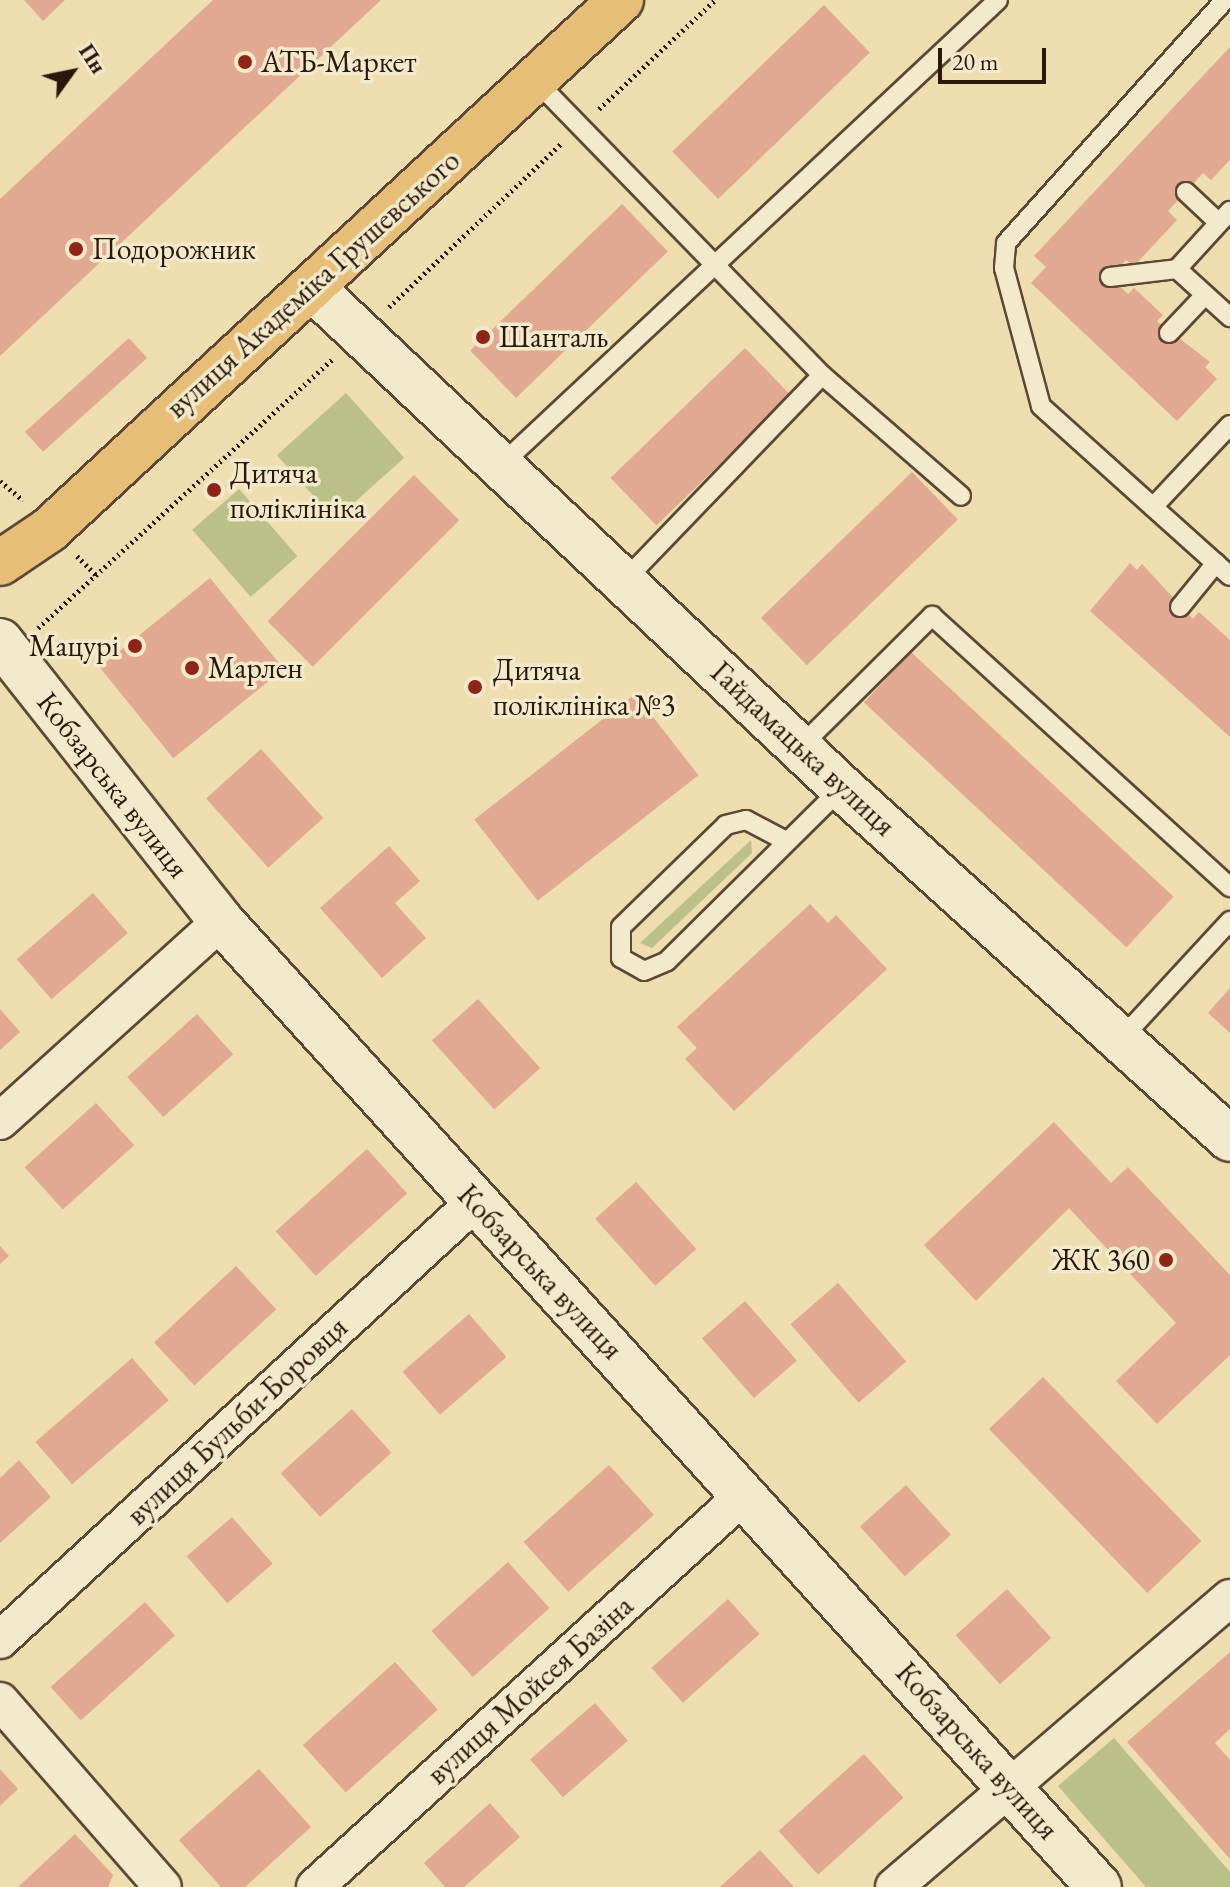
<!DOCTYPE html>
<html>
<head>
<meta charset="utf-8">
<style>
	body { margin:0 }
	#map { position:relative; width:1230px; height:1887px; overflow:hidden; background:#edddaf; font-family:"EB Garamond",serif }
	div>[style] { position:absolute }
	[style*='--x'] { left:calc(var(--x)*1px); top:calc(var(--y)*1px); width:calc(var(--w)*1px); rotate:calc(var(--a)*1deg) }
	.green>* { inset:0; background:#bbc088; transform-origin:0 0 }
	.building>* { inset:0; background:#e2a992; transform-origin:0 0 }
	.path>* { height:5px; margin-top:-2.5px; transform-origin:0; background:repeating-linear-gradient(90deg,#2c170b 0 2px,transparent 0 6px) }
	.roads { filter:drop-shadow(2px 0 #5c4834) drop-shadow(-2px 0 #5c4834) drop-shadow(0 2px #5c4834) drop-shadow(0 -2px #5c4834) }
	.service>* { height:18px; margin:-9px; padding:0 9px; transform-origin:9px; border-radius:9px; background:#f3e9cb }
	.minor>* { height:36px; margin:-18px; padding:0 18px; transform-origin:18px; border-radius:18px; background:#f3e9cb }
	.tertiary>* { height:44px; margin:-22px; padding:0 22px; transform-origin:22px; border-radius:22px; background:#f3e9cb }
	.primary>* { height:44px; margin:-22px; padding:0 22px; transform-origin:22px; border-radius:22px; background:#e6be78 }
	.dots>* { width:22px; height:22px; translate:-50% -50%; box-sizing:border-box; border:4px solid #f3e9cb; border-radius:50% }
	span { translate:-50% -50%; white-space:nowrap; text-align:center; line-height:1.15; -webkit-text-stroke:7px #f3e9cb; paint-order:stroke }
	.poi-label { font-size:30px; color:#2c170b }
	.left { translate:0 -50%; text-align:left }
	.right { translate:-100% -50%; text-align:right }
	.street-label { font-size:30px; color:#2c170b }
	.north { position:absolute; left:32px; top:32px; width:80px; height:80px; -webkit-text-stroke:6px #f3e9cb; paint-order:stroke; rotate:57deg; font-size:22px; font-weight:700; line-height:32px; text-align:center; color:#2c170b }
	.north::after { content:''; display:block; margin:auto; width:28px; height:36px; background:#2c170b; clip-path:polygon(50% 0,100% 100%,50% 72%,0 100%) }
	.scale { position:absolute; left:938px; top:48px; width:108px; height:36px; box-sizing:border-box; border:4px solid #2c170b; border-top:0; padding-left:10px; font-size:24px; line-height:28px; white-space:nowrap; color:#2c170b; -webkit-text-stroke:6px #f3e9cb; paint-order:stroke }
</style>
</head>
<body>
<div id="map">
	<div class="green">
		<i style="left:346px;top:393px;width:87px;height:93px;rotate:48deg"></i>
		<i style="left:239px;top:489px;width:89px;height:62px;rotate:49deg"></i>
		<i style="clip-path:polygon(751px 840px,752px 853px,652px 948px,640px 943px)"></i>
		<i style="clip-path:polygon(1114px 1738px,1230px 1872px,1230px 1887px,1146px 1887px,1058px 1786px)"></i>
	</div>
	<div class="building">
		<i style="clip-path:polygon(24px 0,65px 0,43px 21px)"></i>
		<i style="clip-path:polygon(213px 0,381px 0,0 356px,0 199px)"></i>
		<i style="left:824px;top:5px;width:66px;height:211px;rotate:46deg"></i>
		<i style="clip-path:polygon(1230px 47px,1230px 160px,1211px 180px,1203px 173px,1168px 211px,1177px 220px,1134px 266px,1126px 260px,1110px 277px,1128px 294px,1134px 288px,1163px 315px,1157px 321px,1210px 362px,1205px 367px,1217px 379px,1177px 421px,1031px 283px,1046px 267px,1034px 256px)"></i>
		<i style="left:622px;top:204px;width:66px;height:211px;rotate:46deg"></i>
		<i style="left:129px;top:338px;width:27px;height:140px;rotate:48deg"></i>
		<i style="left:745px;top:348px;width:66px;height:187px;rotate:46deg"></i>
		<i style="left:912px;top:472px;width:66px;height:210px;rotate:46deg"></i>
		<i style="left:414px;top:475px;width:64px;height:207px;rotate:45deg"></i>
		<i style="clip-path:polygon(1130px 563px,1137px 570px,1142px 564px,1193px 619px,1199px 612px,1230px 640px,1230px 737px,1090px 611px)"></i>
		<i style="left:210px;top:578px;width:117px;height:142px;rotate:51deg"></i>
		<i style="left:911px;top:652px;width:359px;height:69px;rotate:43deg"></i>
		<i style="left:635px;top:694px;width:103px;height:204px;rotate:52deg"></i>
		<i style="left:261px;top:749px;width:93px;height:74px;rotate:48deg"></i>
		<i style="clip-path:polygon(389px 846px,420px 881px,395px 903px,426px 938px,382px 978px,320px 908px)"></i>
		<i style="left:93px;top:893px;width:53px;height:101px;rotate:49deg"></i>
		<i style="clip-path:polygon(810px 904px,828px 923px,836px 915px,887px 969px,734px 1111px,685px 1059px,697px 1048px,677px 1027px)"></i>
		<i style="clip-path:polygon(1230px 988px,1230px 1033px,1208px 1013px)"></i>
		<i style="left:478px;top:999px;width:93px;height:62px;rotate:48deg"></i>
		<i style="clip-path:polygon(0 1009px,20px 1032px,0 1050px)"></i>
		<i style="left:197px;top:1014px;width:54px;height:94px;rotate:48deg"></i>
		<i style="left:96px;top:1103px;width:57px;height:96px;rotate:48deg"></i>
		<i style="clip-path:polygon(1054px 1122px,1111px 1183px,1128px 1167px,1230px 1275px,1230px 1355px,1157px 1424px,1116px 1381px,1176px 1323px,1069px 1208px,976px 1301px,924px 1245px)"></i>
		<i style="left:367px;top:1149px;width:60px;height:123px;rotate:48deg"></i>
		<i style="left:636px;top:1182px;width:90px;height:55px;rotate:48deg"></i>
		<i style="clip-path:polygon(0 1246px,9px 1256px,0 1264px)"></i>
		<i style="left:236px;top:1266px;width:59px;height:112px;rotate:47deg"></i>
		<i style="left:838px;top:1283px;width:104px;height:63px;rotate:49deg"></i>
		<i style="left:745px;top:1301px;width:79px;height:57px;rotate:49deg"></i>
		<i style="left:469px;top:1314px;width:57px;height:88px;rotate:49deg"></i>
		<i style="left:132px;top:1358px;width:56px;height:128px;rotate:49deg"></i>
		<i style="left:1043px;top:1377px;width:228px;height:75px;rotate:46deg"></i>
		<i style="left:352px;top:1409px;width:59px;height:96px;rotate:48deg"></i>
		<i style="clip-path:polygon(19px 1460px,51px 1497px,0 1543px,0 1478px)"></i>
		<i style="left:609px;top:1465px;width:67px;height:115px;rotate:48deg"></i>
		<i style="left:906px;top:1485px;width:67px;height:62px;rotate:48deg"></i>
		<i style="left:232px;top:1517px;width:62px;height:60px;rotate:49deg"></i>
		<i style="left:508px;top:1562px;width:62px;height:103px;rotate:48deg"></i>
		<i style="left:1007px;top:1589px;width:66px;height:69px;rotate:48deg"></i>
		<i style="left:728px;top:1599px;width:47px;height:103px;rotate:48deg"></i>
		<i style="left:145px;top:1602px;width:45px;height:127px;rotate:48deg"></i>
		<i style="clip-path:polygon(1230px 1652px,1230px 1729px,1215px 1743px,1230px 1760px,1230px 1859px,1127px 1742px)"></i>
		<i style="left:395px;top:1662px;width:64px;height:124px;rotate:48deg"></i>
		<i style="left:595px;top:1703px;width:50px;height:86px;rotate:49deg"></i>
		<i style="left:864px;top:1754px;width:59px;height:115px;rotate:48deg"></i>
		<i style="clip-path:polygon(0 1769px,18px 1789px,0 1806px)"></i>
		<i style="clip-path:polygon(259px 1769px,311px 1827px,245px 1887px,221px 1887px,179px 1840px)"></i>
		<i style="clip-path:polygon(490px 1803px,520px 1837px,464px 1887px,445px 1887px,424px 1863px)"></i>
		<i style="clip-path:polygon(75px 1834px,113px 1875px,108px 1887px,18px 1887px)"></i>
		<i style="clip-path:polygon(760px 1850px,794px 1887px,720px 1887px)"></i>
	</div>
	<div class="path">
		<i style="--x:599;--y:109;--w:159;--a:-43.2"></i>
		<i style="--x:389;--y:307;--w:238;--a:-43.5"></i>
		<i style="--x:0;--y:481;--w:30;--a:40"></i>
		<i style="--x:77;--y:556;--w:27;--a:45"></i>
		<i style="--x:38;--y:628;--w:398;--a:-42.4"></i>
	</div>
	<div class="roads">
		<div class="service">
			<i style="--x:535;--y:80;--w:412;--a:45.8"></i>
			<i style="--x:822;--y:375;--w:184;--a:41"></i>
			<i style="--x:1186;--y:192;--w:45;--a:43.2"></i>
			<i style="--x:1177;--y:269;--w:72;--a:42.2"></i>
			<i style="--x:1110;--y:277;--w:67;--a:-6.8"></i>
			<i style="--x:1177;--y:269;--w:79;--a:-47.6"></i>
			<i style="--x:1169;--y:333;--w:52;--a:-46.5"></i>
			<i style="--x:1230;--y:425;--w:112;--a:133.2"></i>
			<i style="--x:1153;--y:507;--w:103;--a:41.9"></i>
			<i style="--x:502;--y:464;--w:679;--a:-43.09"></i>
			<i style="--x:1153;--y:507;--w:151;--a:-138"></i>
			<i style="--x:1041;--y:406;--w:143;--a:-105"></i>
			<i style="--x:1004;--y:268;--w:25;--a:-85"></i>
			<i style="--x:1006;--y:243;--w:327;--a:-48"></i>
			<i style="--x:623;--y:582;--w:287;--a:-46.1"></i>
			<i style="--x:1180;--y:607;--w:57;--a:-50.7"></i>
			<i style="--x:801;--y:746;--w:185;--a:-44.8"></i>
			<i style="--x:932;--y:616;--w:403;--a:42.3"></i>
			<i style="--x:786;--y:841;--w:45;--a:-152.3"></i>
			<i style="--x:746;--y:820;--w:21;--a:166"></i>
			<i style="--x:726;--y:825;--w:146;--a:135.8"></i>
			<i style="--x:621;--y:927;--w:31;--a:90"></i>
			<i style="--x:621;--y:958;--w:26;--a:29"></i>
			<i style="--x:644;--y:971;--w:25;--a:-23"></i>
			<i style="--x:667;--y:961;--w:246;--a:-44.7"></i>
			<i style="--x:1121;--y:1039;--w:161;--a:-47.3"></i>
		</div>
		<div class="minor">
			<i style="--x:0;--y:1121;--w:298;--a:-42.1"></i>
			<i style="--x:0;--y:1640;--w:646;--a:-42.68"></i>
			<i style="--x:0;--y:1701;--w:247;--a:48.8"></i>
			<i style="--x:315;--y:1887;--w:584;--a:-42.43"></i>
			<i style="--x:894;--y:1887;--w:443;--a:-40.7"></i>
		</div>
		<div class="tertiary">
			<i style="--x:312;--y:288;--w:729;--a:43.33"></i>
			<i style="--x:842;--y:788;--w:523;--a:42.13"></i>
			<i style="--x:0;--y:641;--w:357;--a:51.7"></i>
			<i style="--x:221;--y:921;--w:1305;--a:47.73"></i>
		</div>
		<div class="primary">
			<i style="--x:0;--y:563;--w:59;--a:-34"></i>
			<i style="--x:49;--y:530;--w:780;--a:-42.82"></i>
		</div>
	</div>
	<div class="dots">
		<i style="left:245px;top:62px;background:#8f2418"></i>
		<i style="left:76px;top:249px;background:#8f2418"></i>
		<i style="left:483px;top:337px;background:#8f2418"></i>
		<i style="left:214px;top:490px;background:#8f2418"></i>
		<i style="left:135px;top:646px;background:#8f2418"></i>
		<i style="left:192px;top:668px;background:#8f2418"></i>
		<i style="left:475px;top:687px;background:#8f2418"></i>
		<i style="left:1166px;top:1260px;background:#8f2418"></i>
	</div>
	<div class="poi-label">
		<span class="left" style="left:261px;top:62px">АТБ-Маркет</span>
		<span class="left" style="left:92px;top:249px">Подорожник</span>
		<span class="left" style="left:499px;top:337px">Шанталь</span>
		<span class="left" style="left:230px;top:490px">Дитяча<br>поліклініка</span>
		<span class="right" style="left:119px;top:646px">Мацурі</span>
		<span class="left" style="left:208px;top:668px">Марлен</span>
		<span class="left" style="left:493px;top:687px">Дитяча<br>поліклініка №3</span>
		<span class="right" style="left:1150px;top:1260px">ЖК 360</span>
	</div>
	<div class="street-label">
		<span style="left:313px;top:284px;rotate:-42deg">вулиця Академіка Грушевського</span>
		<span style="left:803px;top:749px;rotate:43deg">Гайдамацька вулиця</span>
		<span style="left:113px;top:785px;rotate:52deg">Кобзарська вулиця</span>
		<span style="left:540px;top:1272px;rotate:47deg">Кобзарська вулиця</span>
		<span style="left:237px;top:1421px;rotate:-43deg">вулиця Бульби-Боровця</span>
		<span style="left:530px;top:1690px;rotate:-42deg">вулиця Мойсея Базіна</span>
		<span style="left:977px;top:1751px;rotate:48deg">Кобзарська вулиця</span>
	</div>
	<div class="north">Пн</div>
	<div class="scale">20 m</div>
</div>
</body>
</html>
